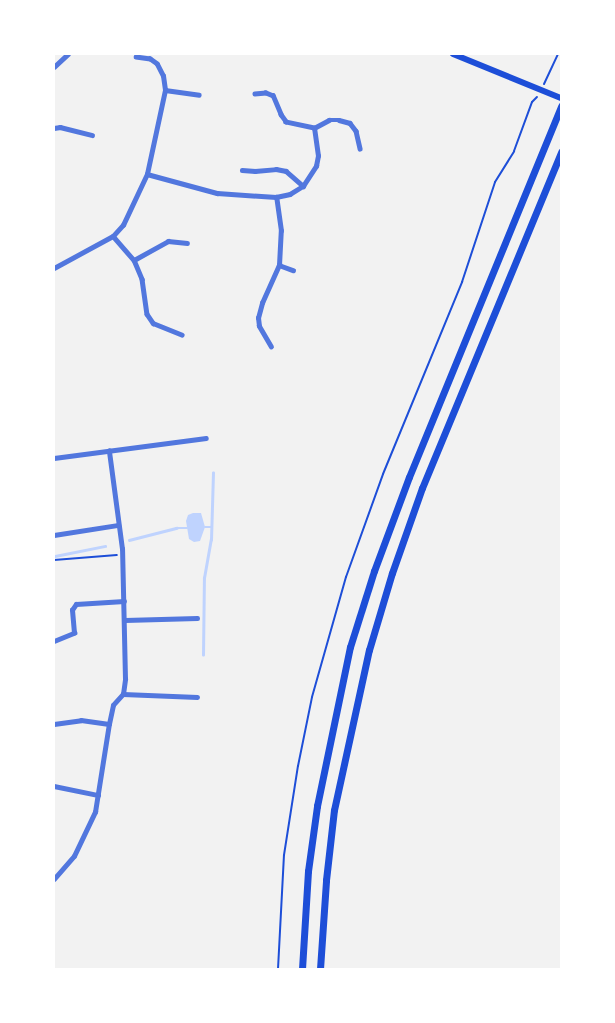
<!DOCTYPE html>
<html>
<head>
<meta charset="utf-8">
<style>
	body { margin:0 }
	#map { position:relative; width:615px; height:1023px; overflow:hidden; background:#f2f2f2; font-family:Quicksand,sans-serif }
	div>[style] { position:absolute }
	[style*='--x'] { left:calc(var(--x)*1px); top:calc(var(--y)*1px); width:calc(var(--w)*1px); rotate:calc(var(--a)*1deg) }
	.water>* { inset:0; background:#bfd3fe }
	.stream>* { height:2.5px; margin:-1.25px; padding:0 1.25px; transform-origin:1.25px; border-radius:1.25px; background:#bfd3fe }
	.path>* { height:2px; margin:-1px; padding:0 1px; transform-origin:1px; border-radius:1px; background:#1d4ed8 }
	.minor>* { height:4.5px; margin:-2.25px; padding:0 2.25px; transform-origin:2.25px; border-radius:2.25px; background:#5277de }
	.primary>* { height:6px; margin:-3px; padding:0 3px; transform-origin:3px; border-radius:3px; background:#1d4ed8 }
	.trunk>* { height:7px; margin:-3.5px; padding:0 3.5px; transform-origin:3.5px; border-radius:3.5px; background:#1d4ed8 }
	span { translate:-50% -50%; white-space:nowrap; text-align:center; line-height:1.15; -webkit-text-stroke:4px #fff; paint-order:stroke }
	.frame { position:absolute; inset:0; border:55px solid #fff; pointer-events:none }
</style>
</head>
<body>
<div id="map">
	<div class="water">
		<i style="clip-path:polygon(193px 513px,201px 513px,205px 527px,200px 541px,194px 542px,189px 539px,186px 521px,188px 515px)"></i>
	</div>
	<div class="stream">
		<i style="--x:205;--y:527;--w:7;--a:0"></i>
		<i style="--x:129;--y:540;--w:49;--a:-14.3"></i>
		<i style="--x:176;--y:528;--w:11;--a:0"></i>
		<i style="--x:55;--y:556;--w:51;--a:-11.3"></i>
		<i style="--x:203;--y:655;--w:77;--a:-89.3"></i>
		<i style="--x:204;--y:578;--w:39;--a:-80"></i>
		<i style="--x:211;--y:540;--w:67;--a:-88.3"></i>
	</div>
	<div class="path">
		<i style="--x:544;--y:84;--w:33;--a:-65"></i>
		<i style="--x:54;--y:560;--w:63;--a:-4.5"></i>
		<i style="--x:278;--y:969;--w:114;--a:-87"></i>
		<i style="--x:284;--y:855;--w:90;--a:-81.1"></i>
		<i style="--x:298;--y:766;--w:70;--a:-78.5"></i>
		<i style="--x:312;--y:697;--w:125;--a:-74.2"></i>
		<i style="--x:346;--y:577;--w:109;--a:-70.2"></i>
		<i style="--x:383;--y:474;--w:208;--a:-67.6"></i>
		<i style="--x:462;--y:282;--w:105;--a:-71.7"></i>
		<i style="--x:495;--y:182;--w:36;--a:-58"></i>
		<i style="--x:514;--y:151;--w:52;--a:-69.8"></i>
		<i style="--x:532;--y:102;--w:7;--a:-45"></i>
	</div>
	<div class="minor">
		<i style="--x:54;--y:67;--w:19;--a:-43"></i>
		<i style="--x:165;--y:90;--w:34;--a:8"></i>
		<i style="--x:54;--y:128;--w:6;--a:-9"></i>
		<i style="--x:60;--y:127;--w:33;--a:14"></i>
		<i style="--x:314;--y:128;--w:17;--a:-28"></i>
		<i style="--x:329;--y:120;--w:10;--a:0"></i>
		<i style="--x:339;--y:120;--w:11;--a:15"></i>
		<i style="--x:350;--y:123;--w:10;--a:53"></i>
		<i style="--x:356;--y:131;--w:18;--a:77"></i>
		<i style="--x:242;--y:170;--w:13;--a:4"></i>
		<i style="--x:255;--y:171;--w:21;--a:-5"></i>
		<i style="--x:276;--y:169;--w:10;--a:11"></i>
		<i style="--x:286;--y:171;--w:23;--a:41"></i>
		<i style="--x:147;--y:174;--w:73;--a:15.2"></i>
		<i style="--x:217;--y:193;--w:59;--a:3.9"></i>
		<i style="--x:276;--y:197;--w:14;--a:-12"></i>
		<i style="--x:290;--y:194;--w:15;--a:-32"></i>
		<i style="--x:303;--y:186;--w:24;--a:-57"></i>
		<i style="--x:316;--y:166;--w:10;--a:-79"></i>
		<i style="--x:318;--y:156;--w:28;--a:-98"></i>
		<i style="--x:314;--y:128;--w:29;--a:-168"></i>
		<i style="--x:286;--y:122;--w:9;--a:-126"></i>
		<i style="--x:281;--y:115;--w:21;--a:-113"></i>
		<i style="--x:273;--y:96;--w:8;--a:-157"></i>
		<i style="--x:266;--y:93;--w:11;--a:175"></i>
		<i style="--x:113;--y:236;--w:32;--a:49"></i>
		<i style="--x:134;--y:260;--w:21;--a:67"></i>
		<i style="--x:142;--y:279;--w:35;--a:82"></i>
		<i style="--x:147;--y:314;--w:11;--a:56"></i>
		<i style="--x:153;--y:323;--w:31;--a:22"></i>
		<i style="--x:134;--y:260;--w:39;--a:-29"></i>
		<i style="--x:168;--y:241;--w:19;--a:6"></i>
		<i style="--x:279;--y:265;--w:15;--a:20"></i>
		<i style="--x:54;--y:268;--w:67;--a:-28.5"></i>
		<i style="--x:113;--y:236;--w:15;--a:-48"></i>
		<i style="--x:123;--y:225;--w:56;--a:-64.8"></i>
		<i style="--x:147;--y:174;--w:86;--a:-77.9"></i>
		<i style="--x:165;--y:90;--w:14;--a:-98"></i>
		<i style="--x:163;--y:76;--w:13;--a:-117"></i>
		<i style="--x:157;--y:64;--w:9;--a:-144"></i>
		<i style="--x:150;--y:59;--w:14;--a:-172"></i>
		<i style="--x:271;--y:347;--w:24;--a:-120"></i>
		<i style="--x:259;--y:326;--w:8;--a:-97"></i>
		<i style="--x:258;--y:318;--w:16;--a:-75"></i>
		<i style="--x:262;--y:303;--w:42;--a:-65.9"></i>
		<i style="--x:279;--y:265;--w:34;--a:-87"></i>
		<i style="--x:281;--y:231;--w:34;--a:-98"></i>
		<i style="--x:54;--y:458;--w:153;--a:-7.5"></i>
		<i style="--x:54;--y:535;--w:65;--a:-8.9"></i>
		<i style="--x:125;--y:620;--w:72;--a:-1.6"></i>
		<i style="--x:54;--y:641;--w:22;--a:-22"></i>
		<i style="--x:74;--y:633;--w:23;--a:-95"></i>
		<i style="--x:72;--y:610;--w:7;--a:-56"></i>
		<i style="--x:76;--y:604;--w:48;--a:-3.6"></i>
		<i style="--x:123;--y:694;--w:74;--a:2.3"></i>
		<i style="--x:54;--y:724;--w:27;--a:-8"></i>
		<i style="--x:81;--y:720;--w:28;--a:8"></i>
		<i style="--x:54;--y:786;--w:45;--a:11.6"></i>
		<i style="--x:54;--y:879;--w:30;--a:-49"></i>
		<i style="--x:74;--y:856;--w:49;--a:-64.5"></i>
		<i style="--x:95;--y:812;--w:89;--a:-81"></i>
		<i style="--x:109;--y:724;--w:19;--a:-78"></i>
		<i style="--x:113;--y:705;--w:15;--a:-48"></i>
		<i style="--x:123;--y:694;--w:15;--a:-82"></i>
		<i style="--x:125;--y:679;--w:130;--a:-91.3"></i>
		<i style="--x:122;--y:549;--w:99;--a:-97.6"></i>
	</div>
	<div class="primary">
		<i style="--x:453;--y:54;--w:117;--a:22.2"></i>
	</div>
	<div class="trunk">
		<i style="--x:302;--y:969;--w:98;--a:-86.5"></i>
		<i style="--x:308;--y:871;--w:66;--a:-82.1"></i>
		<i style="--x:317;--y:806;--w:162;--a:-78.3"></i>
		<i style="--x:350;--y:647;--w:80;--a:-72.5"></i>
		<i style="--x:374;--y:571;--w:100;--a:-69.6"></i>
		<i style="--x:409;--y:477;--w:401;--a:-67.7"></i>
		<i style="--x:320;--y:969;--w:89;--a:-86.1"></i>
		<i style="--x:326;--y:880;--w:70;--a:-83.5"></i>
		<i style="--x:334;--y:810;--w:164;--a:-77.7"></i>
		<i style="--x:369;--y:650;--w:80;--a:-73.4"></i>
		<i style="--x:392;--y:573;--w:90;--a:-70.6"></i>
		<i style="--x:422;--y:488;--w:364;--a:-67.5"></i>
	</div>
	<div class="frame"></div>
</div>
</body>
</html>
